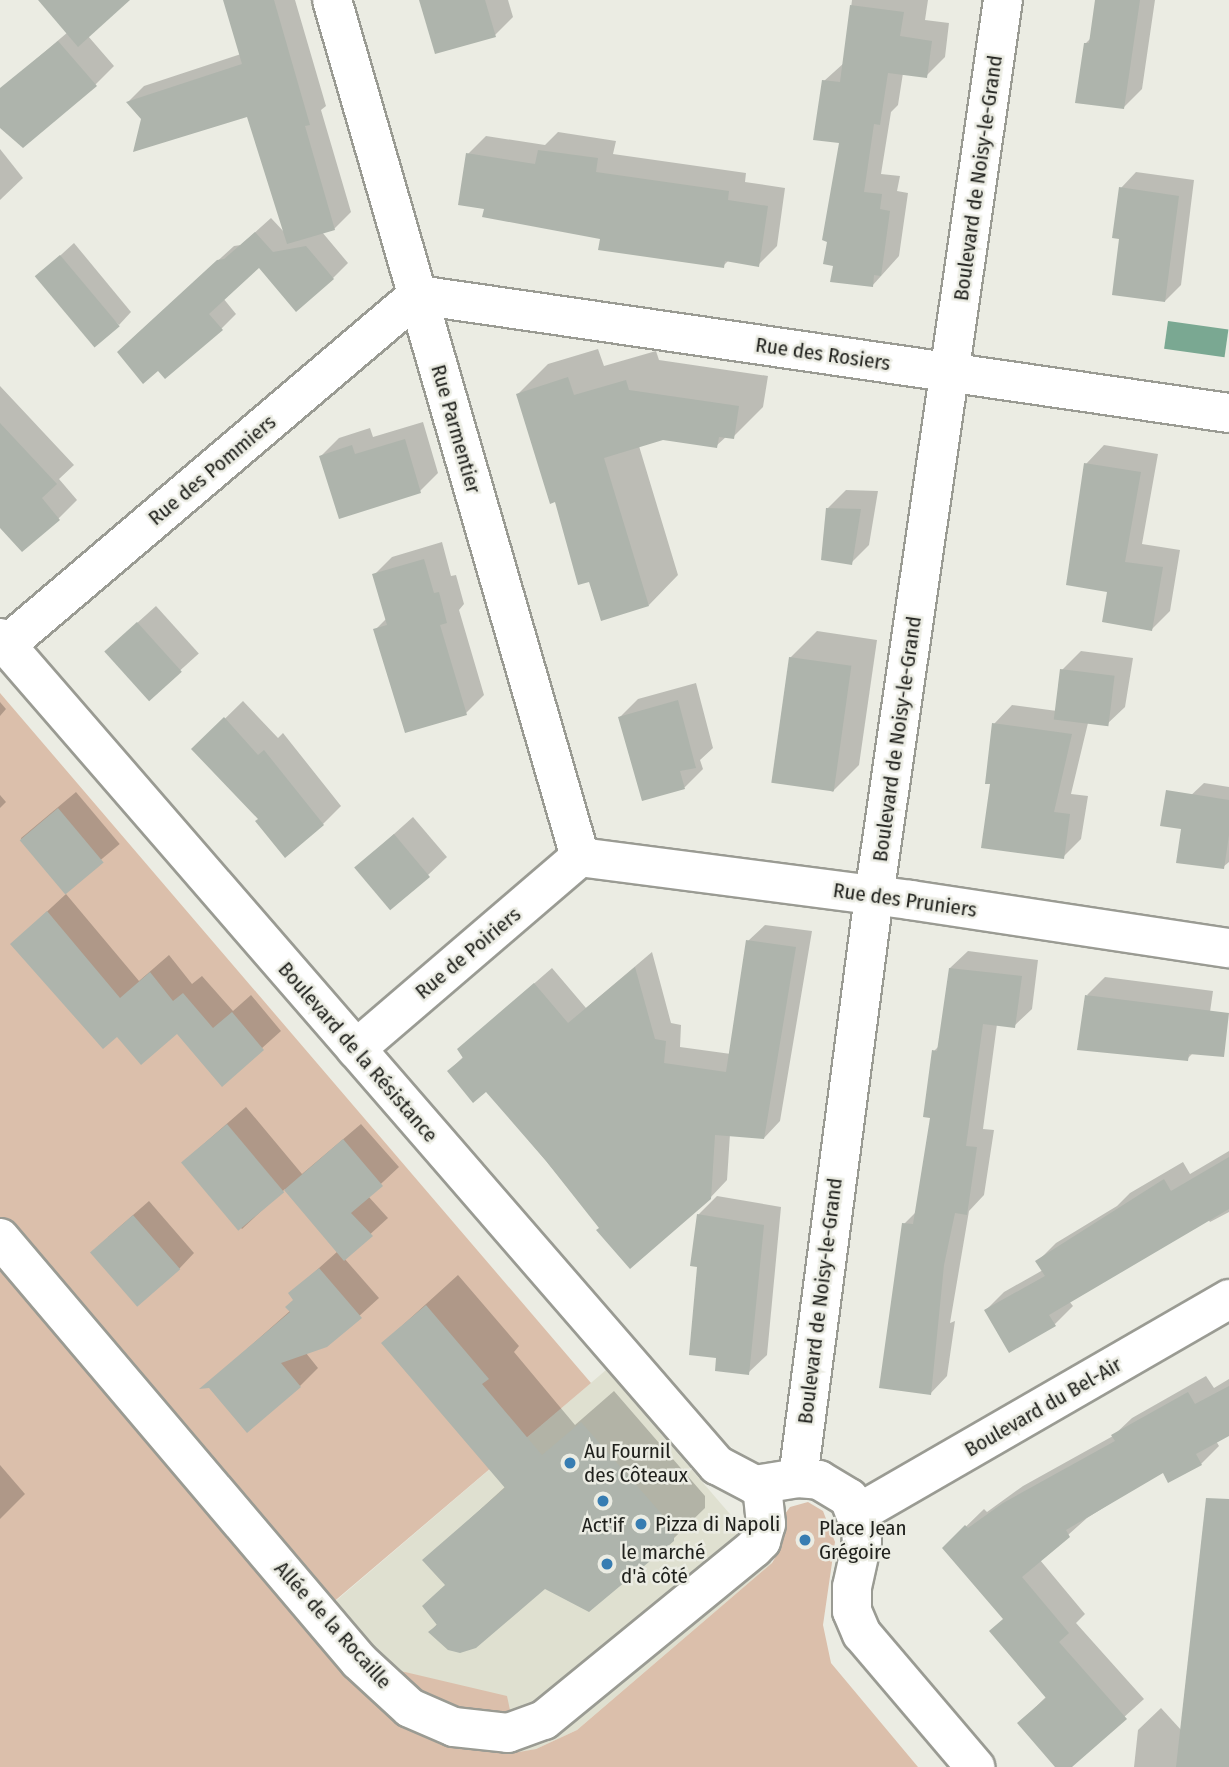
<!DOCTYPE html>
<html>
<head>
<meta charset="utf-8">
<style>
	body { margin:0 }
	#map { position:relative; width:1229px; height:1767px; overflow:hidden; background:#ebece3; font-family:"Fira Sans Condensed",sans-serif }
	div>[style] { position:absolute }
	[style*='--x'] { left:calc(var(--x)*1px); top:calc(var(--y)*1px); width:calc(var(--w)*1px); rotate:calc(var(--a)*1deg) }
	.built>* { inset:0; background:#dfe0d0 }
	.green>* { inset:0; background:#dbbfab }
	.water>* { inset:0; background:#7aa892; transform-origin:0 0 }
	.shadow>* { inset:0; background:#0003; transform-origin:0 0 }
	.building>* { inset:0; background:#aeb4ac; transform-origin:0 0 }
	.roads { filter:drop-shadow(2px 0 #9a9b93) drop-shadow(-2px 0 #9a9b93) drop-shadow(0 2px #9a9b93) drop-shadow(0 -2px #9a9b93) }
	.minor>* { height:38px; margin:-19px; padding:0 19px; transform-origin:19px; border-radius:19px; background:#fff }
	.dots>* { width:19px; height:19px; translate:-50% -50%; box-sizing:border-box; border:4px solid #ebece3; border-radius:50% }
	span { translate:-50% -50%; white-space:nowrap; text-align:center; line-height:1.15; -webkit-text-stroke:5px #ebece3; paint-order:stroke }
	.street-label { font-size:21px; color:#1f201c }
	.poi-label { font-size:21px; color:#1f201c }
	.left { translate:0 -50%; text-align:left }
</style>
</head>
<body>
<div id="map">
	<div class="built">
		<i style="clip-path:polygon(606px 1370px,772px 1563px,577px 1730px,536px 1749px,494px 1758px,364px 1701px,304px 1628px)"></i>
	</div>
	<div class="green">
		<i style="clip-path:polygon(0 693px,591px 1383px,304px 1627px,331px 1660px,405px 1672px,507px 1696px,519px 1752px,536px 1749px,577px 1730px,772px 1563px,782px 1546px,782px 1518px,790px 1507px,808px 1502px,823px 1511px,835px 1542px,823px 1625px,831px 1663px,918px 1767px,0 1767px)"></i>
	</div>
	<div class="water">
		<i style="left:1168px;top:321px;width:61px;height:28px;rotate:8deg"></i>
	</div>
	<div class="shadow">
		<i style="clip-path:polygon(54px 0,127px 0,88px 36px,114px 66px,95px 85px,0 126px,0 90px,68px 32px)"></i>
		<i style="clip-path:polygon(227px 0,295px 0,326px 106px,321px 110px,351px 212px,334px 229px,322px 232px,348px 263px,333px 278px,259px 265px,223px 298px,236px 314px,221px 329px,134px 337px,234px 246px,241px 245px,271px 218px,286px 234px,248px 115px,143px 118px,128px 102px,144px 86px,241px 54px)"></i>
		<i style="clip-path:polygon(428px 0,508px 0,513px 17px,495px 35px)"></i>
		<i style="clip-path:polygon(852px 0,928px 0,925px 20px,949px 23px,945px 57px,926px 76px,903px 73px,898px 105px,891px 112px,881px 174px,900px 176px,897px 191px,908px 193px,899px 256px,872px 286px,835px 265px,841px 142px,824px 81px,844px 63px)"></i>
		<i style="clip-path:polygon(1097px 0,1155px 0,1142px 89px,1123px 108px,1086px 43px,1092px 37px)"></i>
		<i style="clip-path:polygon(558px 132px,616px 141px,613px 154px,746px 173px,745px 182px,785px 188px,777px 246px,758px 265px,729px 260px,723px 266px,487px 208px,468px 154px,486px 136px,545px 145px)"></i>
		<i style="clip-path:polygon(0 149px,23px 178px,0 200px)"></i>
		<i style="clip-path:polygon(1136px 172px,1194px 180px,1181px 285px,1165px 301px,1121px 188px)"></i>
		<i style="clip-path:polygon(74px 243px,131px 312px,119px 325px,51px 264px)"></i>
		<i style="clip-path:polygon(598px 349px,604px 366px,656px 351px,659px 360px,768px 376px,763px 407px,733px 437px,727px 436px,716px 446px,663px 438px,639px 446px,678px 575px,649px 605px,590px 580px,556px 500px,518px 394px,548px 364px)"></i>
		<i style="clip-path:polygon(0 386px,74px 465px,59px 479px,77px 500px,58px 519px,0 525px)"></i>
		<i style="clip-path:polygon(423px 422px,438px 473px,420px 491px,321px 456px,339px 438px,370px 428px,373px 437px)"></i>
		<i style="clip-path:polygon(1104px 445px,1158px 454px,1142px 544px,1180px 550px,1170px 611px,1152px 629px,1109px 590px,1086px 464px)"></i>
		<i style="clip-path:polygon(846px 490px,878px 491px,869px 545px,851px 563px,828px 508px)"></i>
		<i style="clip-path:polygon(442px 542px,451px 576px,456px 575px,464px 604px,459px 610px,484px 695px,466px 713px,375px 630px,387px 618px,374px 575px,392px 557px)"></i>
		<i style="left:156px;top:606px;width:64px;height:67px;rotate:48deg"></i>
		<i style="clip-path:polygon(817px 631px,877px 640px,859px 765px,832px 792px,790px 658px)"></i>
		<i style="clip-path:polygon(1081px 651px,1133px 658px,1125px 707px,1106px 725px,1088px 723px,1071px 794px,1088px 796px,1081px 839px,1063px 857px,992px 783px,994px 724px,1012px 705px,1057px 711px,1062px 670px)"></i>
		<i style="clip-path:polygon(696px 683px,713px 748px,700px 760px,703px 769px,685px 787px,643px 799px,620px 717px,638px 699px)"></i>
		<i style="clip-path:polygon(243px 701px,278px 738px,283px 733px,341px 806px,323px 824px,260px 819px,194px 749px)"></i>
		<i style="clip-path:polygon(0 702px,6px 709px,0 716px)"></i>
		<i style="clip-path:polygon(1204px 783px,1229px 787px,1229px 862px,1223px 867px,1186px 800px)"></i>
		<i style="left:76px;top:792px;width:68px;height:72px;rotate:50deg"></i>
		<i style="clip-path:polygon(0 795px,6px 802px,0 808px)"></i>
		<i style="clip-path:polygon(413px 817px,447px 857px,428px 875px,356px 868px)"></i>
		<i style="clip-path:polygon(66px 894px,139px 981px,169px 955px,192px 984px,202px 976px,233px 1011px,251px 995px,281px 1031px,222px 1084px,177px 1032px,117px 1034px,12px 944px)"></i>
		<i style="clip-path:polygon(765px 925px,812px 931px,780px 1121px,764px 1138px,730px 1134px,727px 1180px,710px 1198px,602px 1228px,487px 1090px,449px 1071px,464px 1056px,459px 1049px,552px 968px,586px 1008px,652px 952px,671px 1023px,681px 1025px,680px 1047px,731px 1054px,748px 941px)"></i>
		<i style="clip-path:polygon(968px 951px,1038px 960px,1032px 1009px,1014px 1026px,997px 1024px,983px 1129px,994px 1130px,984px 1195px,969px 1211px,950px 1323px,955px 1321px,947px 1376px,930px 1394px,904px 1224px,917px 1211px,932px 1117px,934px 1051px,939px 1046px,950px 968px)"></i>
		<i style="clip-path:polygon(1105px 977px,1213px 991px,1206px 1040px,1187px 1059px,1087px 995px)"></i>
		<i style="clip-path:polygon(246px 1107px,302px 1174px,361px 1124px,399px 1167px,368px 1196px,388px 1218px,344px 1258px,379px 1298px,326px 1346px,306px 1353px,318px 1368px,300px 1386px,204px 1387px,291px 1310px,295px 1300px,290px 1294px,338px 1251px,285px 1189px,242px 1229px,183px 1162px)"></i>
		<i style="clip-path:polygon(1229px 1151px,1229px 1212px,1210px 1222px,1208px 1219px,1069px 1301px,1073px 1306px,1055px 1324px,986px 1310px,1004px 1292px,1043px 1270px,1038px 1261px,1056px 1243px,1117px 1206px,1130px 1193px,1183px 1162px,1190px 1174px)"></i>
		<i style="clip-path:polygon(717px 1196px,781px 1207px,767px 1355px,748px 1373px,718px 1356px,699px 1266px,698px 1215px)"></i>
		<i style="clip-path:polygon(149px 1201px,194px 1253px,179px 1269px,108px 1237px)"></i>
		<i style="clip-path:polygon(458px 1275px,519px 1346px,514px 1352px,575px 1425px,614px 1391px,705px 1496px,705px 1508px,672px 1540px,430px 1632px,438px 1623px,447px 1584px,425px 1560px,506px 1486px,383px 1343px)"></i>
		<i style="clip-path:polygon(1206px 1376px,1214px 1388px,1229px 1379px,1229px 1434px,1216px 1441px,1219px 1446px,1201px 1464px,1163px 1470px,1087px 1518px,1040px 1560px,1085px 1614px,1076px 1623px,1144px 1699px,1069px 1767px,1057px 1767px,1019px 1723px,1047px 1696px,1005px 1618px,944px 1548px,984px 1509px,987px 1512px,1023px 1486px,1113px 1436px,1132px 1418px)"></i>
		<i style="clip-path:polygon(0 1465px,25px 1494px,0 1519px)"></i>
		<i style="clip-path:polygon(1229px 1534px,1229px 1767px,1134px 1767px,1138px 1730px,1161px 1708px,1182px 1731px)"></i>
	</div>
	<div class="building">
		<i style="clip-path:polygon(38px 0,130px 0,78px 47px)"></i>
		<i style="clip-path:polygon(223px 0,274px 0,310px 125px,305px 126px,335px 230px,287px 244px,247px 117px,133px 152px,141px 119px,126px 102px,242px 64px)"></i>
		<i style="clip-path:polygon(419px 0,485px 0,496px 37px,435px 54px)"></i>
		<i style="clip-path:polygon(1095px 0,1140px 0,1124px 109px,1075px 103px,1084px 43px,1089px 43px)"></i>
		<i style="clip-path:polygon(850px 5px,904px 12px,900px 36px,932px 41px,927px 78px,888px 73px,880px 125px,874px 124px,864px 192px,882px 194px,880px 209px,890px 211px,881px 276px,874px 275px,873px 287px,830px 282px,833px 266px,823px 264px,827px 242px,822px 240px,839px 143px,813px 140px,822px 80px,840px 82px)"></i>
		<i style="clip-path:polygon(58px 41px,97px 86px,23px 148px,0 128px,0 88px)"></i>
		<i style="clip-path:polygon(538px 150px,598px 158px,596px 172px,729px 191px,728px 200px,768px 206px,759px 267px,725px 261px,724px 268px,598px 250px,600px 239px,482px 217px,484px 209px,458px 205px,466px 153px,535px 164px)"></i>
		<i style="clip-path:polygon(1119px 187px,1179px 196px,1165px 302px,1112px 295px,1119px 239px,1112px 238px)"></i>
		<i style="clip-path:polygon(255px 232px,273px 252px,306px 246px,334px 279px,296px 312px,259px 268px,209px 314px,223px 330px,165px 379px,158px 371px,143px 384px,117px 352px,217px 260px,224px 259px)"></i>
		<i style="left:60px;top:255px;width:93px;height:33px;rotate:50deg"></i>
		<i style="clip-path:polygon(568px 377px,574px 395px,626px 380px,629px 390px,739px 406px,734px 439px,719px 437px,717px 448px,663px 440px,604px 458px,649px 606px,601px 621px,589px 582px,578px 585px,555px 502px,550px 504px,516px 394px)"></i>
		<i style="clip-path:polygon(0 423px,57px 484px,42px 498px,60px 520px,22px 552px,0 528px)"></i>
		<i style="clip-path:polygon(405px 439px,421px 493px,339px 519px,319px 456px,352px 445px,355px 454px)"></i>
		<i style="clip-path:polygon(1084px 463px,1141px 472px,1125px 562px,1163px 567px,1152px 631px,1102px 622px,1107px 592px,1066px 585px)"></i>
		<i style="clip-path:polygon(826px 508px,861px 509px,852px 565px,821px 560px)"></i>
		<i style="clip-path:polygon(424px 559px,434px 593px,439px 592px,447px 623px,440px 625px,467px 715px,405px 733px,373px 629px,387px 625px,372px 574px)"></i>
		<i style="left:137px;top:622px;width:67px;height:44px;rotate:48deg"></i>
		<i style="left:789px;top:657px;width:63px;height:127px;rotate:8deg"></i>
		<i style="left:1060px;top:669px;width:55px;height:51px;rotate:7deg"></i>
		<i style="clip-path:polygon(678px 700px,696px 768px,680px 771px,685px 789px,642px 801px,618px 717px)"></i>
		<i style="clip-path:polygon(224px 717px,258px 755px,264px 750px,324px 825px,285px 858px,255px 821px,258px 819px,191px 749px)"></i>
		<i style="clip-path:polygon(992px 723px,1072px 734px,1054px 812px,1070px 814px,1064px 859px,981px 848px,990px 784px,985px 784px)"></i>
		<i style="clip-path:polygon(1166px 790px,1229px 800px,1229px 835px,1224px 869px,1176px 863px,1181px 829px,1160px 826px)"></i>
		<i style="left:58px;top:808px;width:71px;height:50px;rotate:50deg"></i>
		<i style="left:394px;top:834px;width:56px;height:52px;rotate:50deg"></i>
		<i style="clip-path:polygon(47px 911px,120px 998px,150px 972px,173px 1001px,183px 993px,213px 1028px,232px 1012px,264px 1050px,222px 1087px,177px 1034px,141px 1065px,117px 1037px,103px 1049px,10px 944px)"></i>
		<i style="clip-path:polygon(746px 940px,796px 947px,764px 1139px,715px 1135px,711px 1199px,630px 1269px,596px 1230px,599px 1228px,546px 1161px,486px 1092px,473px 1103px,447px 1071px,463px 1058px,457px 1049px,534px 983px,568px 1023px,635px 967px,655px 1039px,666px 1041px,664px 1063px,726px 1072px)"></i>
		<i style="clip-path:polygon(949px 968px,1022px 976px,1015px 1028px,983px 1024px,966px 1146px,977px 1147px,967px 1215px,955px 1213px,944px 1265px,931px 1395px,879px 1388px,902px 1223px,913px 1224px,930px 1118px,923px 1117px,932px 1050px,937px 1051px)"></i>
		<i style="clip-path:polygon(1085px 995px,1229px 1013px,1224px 1057px,1189px 1054px,1188px 1061px,1077px 1050px)"></i>
		<i style="left:227px;top:1124px;width:89px;height:60px;rotate:50deg"></i>
		<i style="clip-path:polygon(343px 1139px,383px 1186px,351px 1213px,373px 1236px,344px 1261px,284px 1190px)"></i>
		<i style="clip-path:polygon(1229px 1157px,1229px 1209px,1049px 1315px,1056px 1326px,1009px 1353px,984px 1310px,1045px 1276px,1035px 1261px,1164px 1179px,1171px 1191px)"></i>
		<i style="clip-path:polygon(697px 1214px,764px 1225px,749px 1375px,715px 1371px,716px 1358px,689px 1355px,697px 1267px,690px 1266px)"></i>
		<i style="left:133px;top:1215px;width:72px;height:57px;rotate:49deg"></i>
		<i style="clip-path:polygon(319px 1268px,362px 1318px,327px 1347px,281px 1363px,301px 1387px,247px 1433px,209px 1388px,199px 1389px,290px 1312px,285px 1307px,293px 1300px,288px 1293px)"></i>
		<i style="clip-path:polygon(426px 1305px,489px 1379px,482px 1384px,542px 1455px,581px 1422px,674px 1528px,674px 1541px,589px 1612px,545px 1589px,476px 1648px,460px 1653px,448px 1650px,428px 1632px,437px 1625px,422px 1606px,445px 1585px,422px 1560px,505px 1488px,381px 1343px)"></i>
		<i style="clip-path:polygon(1229px 1386px,1229px 1436px,1196px 1454px,1202px 1465px,1168px 1483px,1163px 1473px,1066px 1530px,1070px 1537px,1022px 1577px,1069px 1633px,1059px 1642px,1127px 1719px,1072px 1767px,1055px 1767px,1017px 1723px,1046px 1698px,989px 1631px,1003px 1619px,942px 1548px,965px 1525px,968px 1528px,1003px 1503px,1115px 1441px,1111px 1435px,1188px 1392px,1195px 1404px)"></i>
		<i style="clip-path:polygon(1206px 1498px,1229px 1499px,1229px 1767px,1176px 1767px)"></i>
	</div>
	<div class="roads">
		<div class="minor">
			<i style="--x:332;--y:0;--w:892;--a:73.86"></i>
			<i style="--x:0;--y:638;--w:1095;--a:49.08"></i>
			<i style="--x:717;--y:1465;--w:43;--a:27.8"></i>
			<i style="--x:755;--y:1485;--w:44;--a:-9.2"></i>
			<i style="--x:798;--y:1478;--w:21;--a:5"></i>
			<i style="--x:819;--y:1480;--w:35;--a:31"></i>
			<i style="--x:849;--y:1498;--w:33;--a:69"></i>
			<i style="--x:861;--y:1529;--w:13;--a:86"></i>
			<i style="--x:862;--y:1542;--w:46;--a:102.5"></i>
			<i style="--x:852;--y:1587;--w:24;--a:90"></i>
			<i style="--x:852;--y:1611;--w:25;--a:67"></i>
			<i style="--x:862;--y:1634;--w:175;--a:49.6"></i>
			<i style="--x:6;--y:645;--w:541;--a:-40.35"></i>
			<i style="--x:418;--y:295;--w:820;--a:8.28"></i>
			<i style="--x:580;--y:857;--w:333;--a:7.4"></i>
			<i style="--x:910;--y:900;--w:323;--a:8.6"></i>
			<i style="--x:356;--y:1049;--w:295;--a:-40.6"></i>
			<i style="--x:0;--y:1238;--w:555;--a:49.68"></i>
			<i style="--x:359;--y:1661;--w:69;--a:42.7"></i>
			<i style="--x:410;--y:1708;--w:48;--a:23.4"></i>
			<i style="--x:454;--y:1727;--w:54;--a:6.3"></i>
			<i style="--x:508;--y:1733;--w:38;--a:-20"></i>
			<i style="--x:544;--y:1720;--w:271;--a:-39.3"></i>
			<i style="--x:754;--y:1548;--w:10;--a:-45"></i>
			<i style="--x:761;--y:1541;--w:18;--a:-74"></i>
			<i style="--x:766;--y:1524;--w:31;--a:-96"></i>
			<i style="--x:763;--y:1493;--w:10;--a:-61"></i>
			<i style="--x:798;--y:1478;--w:587;--a:-82.56"></i>
			<i style="--x:874;--y:896;--w:905;--a:-81.81"></i>
			<i style="--x:857;--y:1514;--w:430;--a:-30"></i>
		</div>
	</div>
	<div class="dots">
		<i style="left:570px;top:1463px;background:#377db2"></i>
		<i style="left:603px;top:1501px;background:#377db2"></i>
		<i style="left:641px;top:1524px;background:#377db2"></i>
		<i style="left:805px;top:1540px;background:#377db2"></i>
		<i style="left:607px;top:1564px;background:#377db2"></i>
	</div>
	<div class="street-label">
		<span style="left:978px;top:178px;rotate:-82deg">Boulevard de Noisy-le-Grand</span>
		<span style="left:823px;top:354px;rotate:8deg">Rue des Rosiers</span>
		<span style="left:456px;top:429px;rotate:74deg">Rue Parmentier</span>
		<span style="left:212px;top:470px;rotate:-40deg">Rue des Pommiers</span>
		<span style="left:897px;top:739px;rotate:-82deg">Boulevard de Noisy-le-Grand</span>
		<span style="left:905px;top:900px;rotate:8deg">Rue des Pruniers</span>
		<span style="left:468px;top:953px;rotate:-40deg">Rue de Poiriers</span>
		<span style="left:358px;top:1052px;rotate:49deg">Boulevard de la Résistance</span>
		<span style="left:820px;top:1301px;rotate:-83deg">Boulevard de Noisy-le-Grand</span>
		<span style="left:1043px;top:1407px;rotate:-30deg">Boulevard du Bel-Air</span>
		<span style="left:333px;top:1625px;rotate:48deg">Allée de la Rocaille</span>
	</div>
	<div class="poi-label">
		<span class="left" style="left:584px;top:1463px">Au Fournil<br>des Côteaux</span>
		<span class="left" style="left:655px;top:1524px">Pizza di Napoli</span>
		<span style="left:603px;top:1525px">Act'if</span>
		<span class="left" style="left:819px;top:1540px">Place Jean<br>Grégoire</span>
		<span class="left" style="left:621px;top:1564px">le marché<br>d'à côté</span>
	</div>
</div>
</body>
</html>
